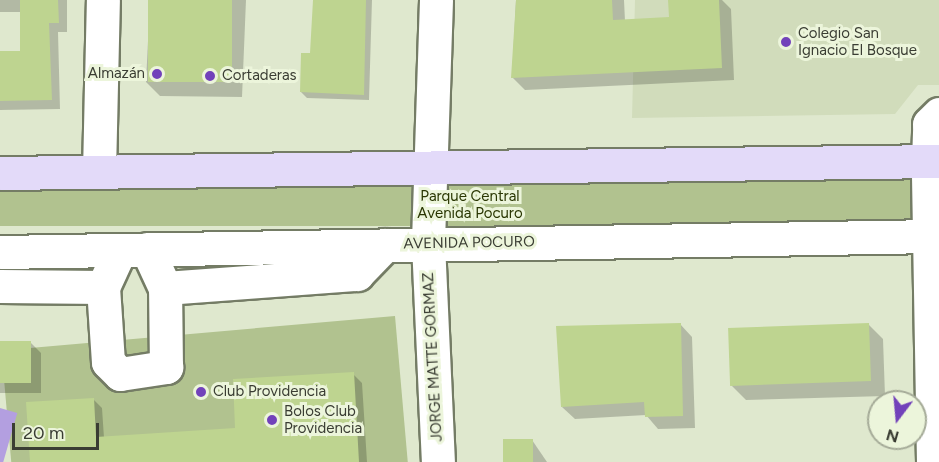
<!DOCTYPE html>
<html>
<head>
<meta charset="utf-8">
<style>
	body { margin:0 }
	#map { position:relative; width:939px; height:462px; overflow:hidden; background:#dfe8ce; font-family:Figtree,sans-serif }
	div>[style] { position:absolute }
	[style*='--x'] { left:calc(var(--x)*1px); top:calc(var(--y)*1px); width:calc(var(--w)*1px); rotate:calc(var(--a)*1deg) }
	.built>* { inset:0; background:#d1dcbb }
	.green>* { inset:0; background:#b1c28f; transform-origin:0 0 }
	.water>* { inset:0; background:#b39fe0; transform-origin:0 0 }
	.shadow>* { inset:0; background:#0003 }
	.building>* { inset:0; background:#bed490; transform-origin:0 0 }
	.roads { filter:drop-shadow(2px 0 #747c65) drop-shadow(-2px 0 #747c65) drop-shadow(0 2px #747c65) drop-shadow(0 -2px #747c65) }
	.minor>* { height:33px; margin:-16.5px; padding:0 16.5px; transform-origin:16.5px; border-radius:16.5px; background:#fff }
	.major>* { height:33px; margin:-16.5px; padding:0 16.5px; transform-origin:16.5px; border-radius:16.5px; background:#e3daf9 }
	.dots>* { width:16px; height:16px; translate:-50% -50%; box-sizing:border-box; border:3px solid #ecf5db; border-radius:50% }
	span { translate:-50% -50%; white-space:nowrap; text-align:center; line-height:1.15; -webkit-text-stroke:6px #ecf5db; paint-order:stroke }
	.poi-label { font-size:15px; color:#3a3d33 }
	.left { translate:0 -50%; text-align:left }
	.right { translate:-100% -50%; text-align:right }
	.park-label { font-size:15px; color:#2a3703 }
	.street-label { font-size:15px; color:#3a3d33 }
	.north { position:absolute; left:867px; top:390px; width:60px; height:60px; box-sizing:border-box; background:#ecf5db; border:2px solid #a5ab98; border-radius:50%; rotate:196deg; font-size:16px; font-weight:700; line-height:24px; text-align:center; color:#3a3d33 }
	.north::after { content:''; display:block; margin:auto; width:21px; height:27px; background:#7242ba; clip-path:polygon(50% 0,100% 100%,50% 72%,0 100%) }
	.scale { position:absolute; left:12px; top:423px; width:87px; height:27px; box-sizing:border-box; border:3px solid #3a3d33; border-top:0; padding-left:8px; font-size:18px; line-height:21px; white-space:nowrap; color:#3a3d33; -webkit-text-stroke:4px #ecf5db; paint-order:stroke }
</style>
</head>
<body>
<div id="map">
	<div class="built">
		<i style="clip-path:polygon(635px 0,939px 0,939px 85px,918px 85px,895px 114px,632px 118px)"></i>
	</div>
	<div class="green">
		<i style="left:939px;top:173px;width:53px;height:939px;rotate:90deg"></i>
		<i style="left:395px;top:316px;width:147px;height:395px;rotate:85deg"></i>
	</div>
	<div class="water">
		<i style="left:0;top:408px;width:18px;height:54px;rotate:16deg"></i>
	</div>
	<div class="shadow">
		<i style="clip-path:polygon(0 0,67px 0,67px 32px,58px 32px,60px 109px,0 110px,0 53px,21px 52px,21px 12px,0 12px)"></i>
		<i style="clip-path:polygon(150px 0,246px 0,242px 97px,160px 96px,146px 82px)"></i>
		<i style="clip-path:polygon(315px 0,372px 0,369px 100px,307px 98px,301px 92px,312px 55px)"></i>
		<i style="clip-path:polygon(516px 0,624px 0,625px 21px,670px 19px,669px 0,722px 0,731px 9px,734px 80px,525px 90px,512px 77px)"></i>
		<i style="clip-path:polygon(680px 324px,692px 337px,695px 428px,658px 429px,646px 415px,575px 419px,562px 407px)"></i>
		<i style="clip-path:polygon(868px 324px,883px 339px,885px 396px,746px 400px,731px 385px)"></i>
		<i style="clip-path:polygon(30px 342px,41px 353px,41px 393px,0 393px,0 343px)"></i>
		<i style="clip-path:polygon(353px 374px,362px 383px,367px 462px,31px 462px,93px 399px,102px 408px,104px 438px,237px 429px)"></i>
		<i style="clip-path:polygon(532px 440px,547px 462px,505px 462px)"></i>
	</div>
	<div class="building">
		<i style="clip-path:polygon(20px 0,58px 0,59px 23px,49px 23px,52px 100px,0 101px,0 51px,20px 51px)"></i>
		<i style="left:148px;top:0;width:84px;height:82px"></i>
		<i style="clip-path:polygon(313px 0,366px 0,364px 95px,300px 92px,301px 53px,310px 53px)"></i>
		<i style="clip-path:polygon(516px 0,612px 0,613px 20px,669px 17px,668px 0,719px 0,722px 68px,511px 78px)"></i>
		<i style="clip-path:polygon(681px 323px,683px 416px,645px 417px,644px 402px,561px 407px,556px 326px)"></i>
		<i style="left:869px;top:323px;width:58px;height:141px;rotate:88deg"></i>
		<i style="left:0;top:341px;width:31px;height:42px"></i>
		<i style="clip-path:polygon(354px 372px,359px 462px,30px 462px,26px 402px,94px 398px,96px 437px,235px 428px,233px 379px)"></i>
		<i style="left:503px;top:439px;width:30px;height:23px"></i>
	</div>
	<div class="roads">
		<div class="minor">
			<i style="--x:436;--y:0;--w:243;--a:91.9"></i>
			<i style="--x:428;--y:243;--w:219;--a:87.4"></i>
			<i style="--x:99;--y:172;--w:172;--a:-88.7"></i>
			<i style="--x:120;--y:250;--w:41;--a:114.7"></i>
			<i style="--x:103;--y:287;--w:75;--a:86.2"></i>
			<i style="--x:108;--y:362;--w:17;--a:45"></i>
			<i style="--x:120;--y:374;--w:47;--a:-8.7"></i>
			<i style="--x:166;--y:367;--w:79;--a:-90.7"></i>
			<i style="--x:165;--y:288;--w:43;--a:-114.8"></i>
			<i style="--x:0;--y:252;--w:939;--a:-0.98"></i>
			<i style="--x:0;--y:286;--w:103;--a:0.6"></i>
			<i style="--x:165;--y:288;--w:193;--a:-4.2"></i>
			<i style="--x:357;--y:274;--w:40;--a:-46"></i>
			<i style="--x:933;--y:462;--w:301;--a:-91"></i>
			<i style="--x:928;--y:161;--w:37;--a:-88"></i>
			<i style="--x:929;--y:124;--w:14;--a:-45"></i>
		</div>
		<div class="major">
			<i style="--x:0;--y:173;--w:939;--a:-0.73"></i>
		</div>
	</div>
	<div class="dots">
		<i style="left:786px;top:42px;background:#7242ba"></i>
		<i style="left:157px;top:74px;background:#7242ba"></i>
		<i style="left:210px;top:76px;background:#7242ba"></i>
		<i style="left:201px;top:392px;background:#7242ba"></i>
		<i style="left:272px;top:420px;background:#7242ba"></i>
	</div>
	<div class="poi-label">
		<span class="left" style="left:798px;top:42px">Colegio San<br>Ignacio El Bosque</span>
		<span class="right" style="left:145px;top:74px">Almazán</span>
		<span class="left" style="left:222px;top:76px">Cortaderas</span>
		<span class="left" style="left:213px;top:392px">Club Providencia</span>
		<span class="left" style="left:284px;top:420px">Bolos Club<br>Providencia</span>
	</div>
	<div class="park-label">
		<span style="left:470px;top:205px">Parque Central<br>Avenida Pocuro</span>
	</div>
	<div class="street-label">
		<span style="left:469px;top:243px;rotate:-1deg">AVENIDA POCURO</span>
		<span style="left:433px;top:357px;rotate:-93deg">JORGE MATTE GORMAZ</span>
	</div>
	<div class="north">N</div>
	<div class="scale">20 m</div>
</div>
</body>
</html>
